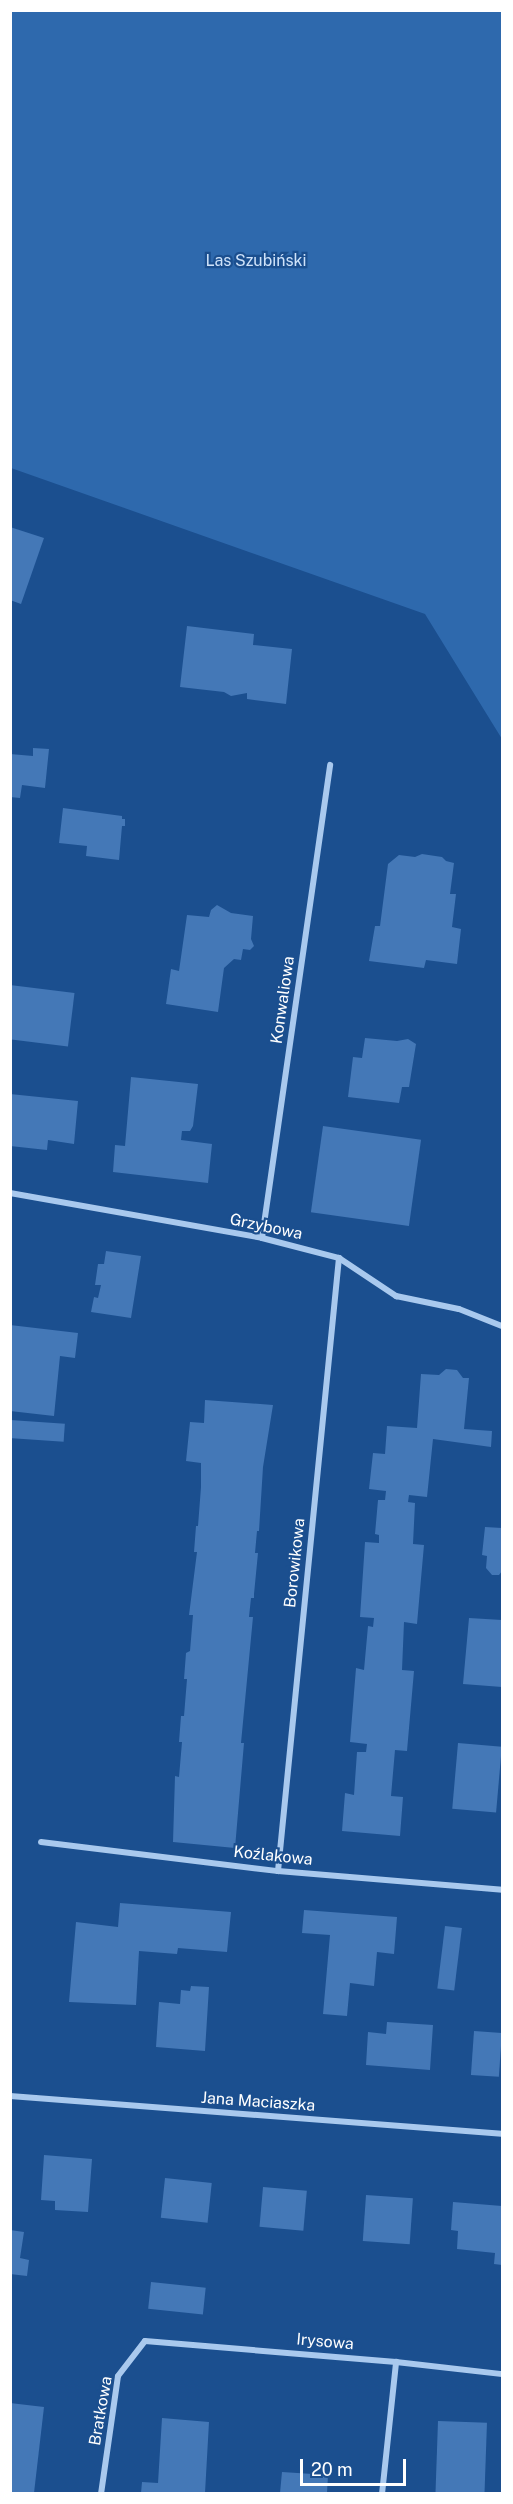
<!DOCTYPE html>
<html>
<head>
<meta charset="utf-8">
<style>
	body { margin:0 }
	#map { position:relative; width:513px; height:2504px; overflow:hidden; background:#1b4f8f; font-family:"Public Sans",sans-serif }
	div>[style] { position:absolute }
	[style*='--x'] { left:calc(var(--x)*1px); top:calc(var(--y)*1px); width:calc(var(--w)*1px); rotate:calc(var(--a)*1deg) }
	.green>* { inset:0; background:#2e69ad }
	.building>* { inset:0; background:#4478b7; transform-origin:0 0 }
	.minor>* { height:6px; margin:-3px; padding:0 3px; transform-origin:3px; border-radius:3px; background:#a9c9ee }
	span { translate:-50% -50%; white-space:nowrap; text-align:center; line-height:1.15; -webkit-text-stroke:4.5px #1b4f8f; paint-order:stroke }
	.park-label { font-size:16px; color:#cfe3fa }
	.street-label { font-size:16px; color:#fff }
	.frame { position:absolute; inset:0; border:12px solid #fff; pointer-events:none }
	.scale { position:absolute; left:300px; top:2459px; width:106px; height:27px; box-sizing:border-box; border:3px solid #fff; border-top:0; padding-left:8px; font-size:18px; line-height:21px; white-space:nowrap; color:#fff; -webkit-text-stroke:4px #1b4f8f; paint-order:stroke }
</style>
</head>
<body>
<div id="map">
	<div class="green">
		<i style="clip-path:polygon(11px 10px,502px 11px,502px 739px,425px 614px,11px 468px)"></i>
	</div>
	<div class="building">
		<i style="clip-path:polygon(10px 527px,44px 538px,21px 604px,10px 600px)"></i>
		<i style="clip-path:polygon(187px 626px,254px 634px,253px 645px,292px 649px,286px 704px,247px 699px,247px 693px,231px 696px,224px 692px,180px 687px)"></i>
		<i style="clip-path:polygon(33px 748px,49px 749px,45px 788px,22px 785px,20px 798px,10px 797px,10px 754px,33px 756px)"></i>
		<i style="clip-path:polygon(63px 808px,122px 816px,122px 819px,125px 819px,125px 826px,122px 826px,119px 860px,86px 856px,87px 846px,59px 843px)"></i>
		<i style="clip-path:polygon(422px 854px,442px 857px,446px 861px,454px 863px,450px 894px,456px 894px,452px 927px,461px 929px,457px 964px,426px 960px,424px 968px,369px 961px,375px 926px,380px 926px,388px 864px,399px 855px,415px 857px)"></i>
		<i style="clip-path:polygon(217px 905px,231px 913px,253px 916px,251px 939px,254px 946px,250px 950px,243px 949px,241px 960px,234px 959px,224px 968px,218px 1012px,166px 1004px,171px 969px,179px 971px,187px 915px,209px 917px,211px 910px)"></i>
		<i style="left:10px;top:985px;width:65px;height:54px;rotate:7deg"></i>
		<i style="clip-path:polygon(365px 1038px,397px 1041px,408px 1039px,416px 1044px,409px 1087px,402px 1087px,399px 1103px,348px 1097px,353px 1057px,362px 1058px)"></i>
		<i style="clip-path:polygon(131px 1077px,198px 1084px,193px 1126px,190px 1131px,182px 1131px,181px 1140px,212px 1144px,208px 1183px,113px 1172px,115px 1145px,125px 1146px)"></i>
		<i style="clip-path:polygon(10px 1094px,78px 1101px,74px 1144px,48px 1140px,47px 1150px,10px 1146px)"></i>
		<i style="left:323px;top:1126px;width:99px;height:87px;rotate:8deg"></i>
		<i style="clip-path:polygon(106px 1251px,141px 1256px,131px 1318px,91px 1312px,94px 1297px,98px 1298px,101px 1285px,95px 1285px,98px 1264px,104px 1264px)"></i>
		<i style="clip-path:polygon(10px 1325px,78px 1333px,75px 1358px,60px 1356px,54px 1416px,10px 1411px)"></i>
		<i style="clip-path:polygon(446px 1369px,457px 1370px,463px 1378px,469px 1378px,464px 1429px,492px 1431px,491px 1447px,433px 1439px,427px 1497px,409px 1495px,408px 1502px,415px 1503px,413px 1544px,424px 1545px,417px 1624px,404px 1622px,402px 1670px,414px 1671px,407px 1751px,395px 1750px,391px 1796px,403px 1797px,400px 1836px,342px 1831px,345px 1793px,354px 1795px,357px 1752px,366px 1752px,367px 1744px,350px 1742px,356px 1668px,364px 1670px,368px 1626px,373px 1627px,374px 1618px,360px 1617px,365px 1542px,379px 1543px,379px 1535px,375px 1534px,378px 1500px,385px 1500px,386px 1491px,369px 1489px,373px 1453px,385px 1454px,387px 1426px,417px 1428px,421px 1374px,439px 1375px)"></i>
		<i style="clip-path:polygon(205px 1400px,273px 1405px,263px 1467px,259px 1531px,257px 1531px,255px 1553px,258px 1553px,254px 1594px,254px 1598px,251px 1598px,249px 1617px,253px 1617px,241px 1743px,244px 1743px,235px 1848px,173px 1842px,175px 1776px,179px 1777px,182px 1742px,179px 1742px,181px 1716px,184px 1716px,187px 1679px,184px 1679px,186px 1653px,190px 1651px,193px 1615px,189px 1615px,197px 1552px,194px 1552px,196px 1526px,198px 1526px,201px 1487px,201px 1463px,186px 1461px,190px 1422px,204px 1423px)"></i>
		<i style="left:10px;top:1420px;width:55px;height:18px;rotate:4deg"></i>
		<i style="clip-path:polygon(485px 1527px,502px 1528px,502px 1571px,499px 1575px,492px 1575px,486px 1568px,487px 1556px,482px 1555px)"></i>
		<i style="clip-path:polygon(469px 1618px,502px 1620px,502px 1687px,463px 1684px)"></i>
		<i style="left:458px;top:1743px;width:44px;height:66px;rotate:5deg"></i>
		<i style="clip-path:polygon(120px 1903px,231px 1912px,227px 1952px,178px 1948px,177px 1954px,139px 1951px,136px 2005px,69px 2002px,76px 1922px,118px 1927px)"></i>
		<i style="clip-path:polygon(304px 1910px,397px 1917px,394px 1954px,377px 1952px,374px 1986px,350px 1983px,347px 2016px,323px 2014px,330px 1935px,302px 1933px)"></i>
		<i style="left:445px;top:1926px;width:17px;height:63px;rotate:7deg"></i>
		<i style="clip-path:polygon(191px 1986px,209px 1987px,205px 2051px,156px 2047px,159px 2002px,180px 2004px,181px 1990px,190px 1991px)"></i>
		<i style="clip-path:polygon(387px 2022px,433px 2025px,430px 2070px,366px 2065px,368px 2032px,386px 2034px)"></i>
		<i style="left:474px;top:2031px;width:28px;height:44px;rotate:4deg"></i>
		<i style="clip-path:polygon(44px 2155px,92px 2159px,88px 2212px,55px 2210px,55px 2201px,41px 2200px)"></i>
		<i style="left:165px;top:2178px;width:47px;height:40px;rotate:6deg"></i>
		<i style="left:263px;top:2187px;width:44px;height:40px;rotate:5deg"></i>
		<i style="left:366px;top:2195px;width:47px;height:46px;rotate:4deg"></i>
		<i style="clip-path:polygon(453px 2202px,502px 2206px,502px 2265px,494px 2264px,495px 2253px,457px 2249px,458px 2231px,451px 2230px)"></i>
		<i style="clip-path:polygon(10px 2230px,24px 2232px,20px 2258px,29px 2260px,27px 2276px,10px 2274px)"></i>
		<i style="left:151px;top:2282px;width:55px;height:27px;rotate:6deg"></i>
		<i style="clip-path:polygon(10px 2403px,44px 2407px,34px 2493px,10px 2493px)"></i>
		<i style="clip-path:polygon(162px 2418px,209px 2422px,205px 2493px,141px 2493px,142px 2482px,158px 2483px)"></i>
		<i style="left:438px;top:2421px;width:49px;height:72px;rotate:2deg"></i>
		<i style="clip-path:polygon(282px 2472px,328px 2475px,327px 2493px,280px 2493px)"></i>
	</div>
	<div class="minor">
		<i style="--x:10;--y:1193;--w:256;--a:10.1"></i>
		<i style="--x:262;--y:1238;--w:80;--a:14.6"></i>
		<i style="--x:339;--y:1258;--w:69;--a:33.7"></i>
		<i style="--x:396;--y:1296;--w:64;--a:11.7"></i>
		<i style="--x:459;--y:1309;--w:46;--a:21.6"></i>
		<i style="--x:262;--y:1238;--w:478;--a:-81.8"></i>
		<i style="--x:41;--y:1842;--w:239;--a:7"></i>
		<i style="--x:278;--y:1871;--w:225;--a:4.8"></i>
		<i style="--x:278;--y:1871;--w:616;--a:-84.32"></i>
		<i style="--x:10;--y:2096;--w:493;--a:4.4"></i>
		<i style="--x:101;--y:2494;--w:119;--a:-81.8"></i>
		<i style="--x:118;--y:2376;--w:44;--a:-52.4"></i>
		<i style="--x:145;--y:2341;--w:252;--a:4.8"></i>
		<i style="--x:396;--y:2362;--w:107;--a:6.5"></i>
		<i style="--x:382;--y:2494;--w:133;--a:-83.9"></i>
	</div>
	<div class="park-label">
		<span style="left:256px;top:261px">Las Szubiński</span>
	</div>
	<div class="street-label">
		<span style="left:283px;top:1000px;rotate:-82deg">Konwaliowa</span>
		<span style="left:266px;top:1227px;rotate:12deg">Grzybowa</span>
		<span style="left:295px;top:1563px;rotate:-84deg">Borowikowa</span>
		<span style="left:273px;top:1856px;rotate:6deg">Koźlakowa</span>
		<span style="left:258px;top:2102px;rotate:4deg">Jana Maciaszka</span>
		<span style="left:325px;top:2342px;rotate:5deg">Irysowa</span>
		<span style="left:101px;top:2411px;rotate:-80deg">Bratkowa</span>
	</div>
	<div class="frame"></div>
	<div class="scale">20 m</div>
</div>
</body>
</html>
